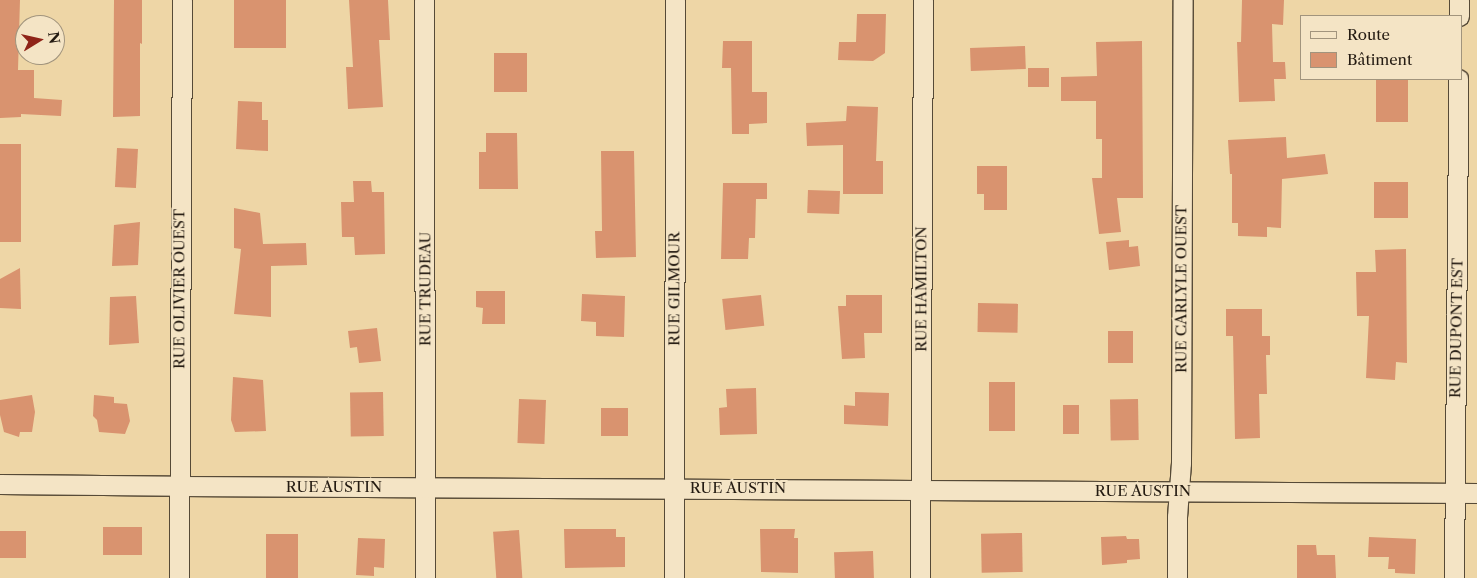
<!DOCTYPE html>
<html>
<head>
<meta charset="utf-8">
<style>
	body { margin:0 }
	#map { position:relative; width:1477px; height:578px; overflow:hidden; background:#eed6a6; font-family:"Libre Caslon Text",serif }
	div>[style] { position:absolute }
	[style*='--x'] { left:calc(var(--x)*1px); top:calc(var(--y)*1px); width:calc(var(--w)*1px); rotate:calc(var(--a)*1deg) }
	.building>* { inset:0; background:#d9936f; transform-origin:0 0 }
	.roads { filter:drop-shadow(1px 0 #564a37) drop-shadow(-1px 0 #564a37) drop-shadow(0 1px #564a37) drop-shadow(0 -1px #564a37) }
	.minor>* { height:19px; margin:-9.5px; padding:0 9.5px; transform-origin:9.5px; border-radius:9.5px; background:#f4e4c5 }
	span { translate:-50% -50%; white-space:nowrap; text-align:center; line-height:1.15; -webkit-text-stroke:4px #f4e4c5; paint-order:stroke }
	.street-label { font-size:15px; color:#241b12 }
	.legend { position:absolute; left:1300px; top:15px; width:162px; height:65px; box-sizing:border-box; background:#f4e4c5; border:1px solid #a1947d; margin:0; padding:6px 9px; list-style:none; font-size:15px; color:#241b12 }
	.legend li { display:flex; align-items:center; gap:10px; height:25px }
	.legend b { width:25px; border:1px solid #a1947d }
	.north { position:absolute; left:15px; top:15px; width:50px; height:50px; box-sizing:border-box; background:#f4e4c5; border:1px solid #a1947d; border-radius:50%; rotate:81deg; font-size:14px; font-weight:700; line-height:20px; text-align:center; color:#241b12 }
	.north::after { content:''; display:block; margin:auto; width:18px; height:22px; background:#8f2418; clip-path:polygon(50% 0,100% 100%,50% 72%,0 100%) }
</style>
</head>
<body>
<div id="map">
	<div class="building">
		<i style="clip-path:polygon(0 0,20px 0,18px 70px,34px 70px,34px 98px,62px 100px,61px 116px,21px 114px,21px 117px,0 118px)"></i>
		<i style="clip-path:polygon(114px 0,142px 0,142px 44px,140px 43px,140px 116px,113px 117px)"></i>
		<i style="left:234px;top:0;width:52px;height:48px"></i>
		<i style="clip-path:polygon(349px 0,388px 0,390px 40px,379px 40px,383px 107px,348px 109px,346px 67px,353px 67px)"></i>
		<i style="clip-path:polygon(1242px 0,1284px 0,1283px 25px,1272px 24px,1273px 62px,1285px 62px,1286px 79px,1274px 79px,1275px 101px,1239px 102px,1237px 42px,1241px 42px)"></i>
		<i style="clip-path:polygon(857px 14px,886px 14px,885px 53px,873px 61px,838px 60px,839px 42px,856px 42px)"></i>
		<i style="clip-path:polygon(723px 41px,752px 41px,752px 92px,767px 92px,767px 123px,749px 124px,749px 134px,732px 134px,731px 68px,722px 68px)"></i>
		<i style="clip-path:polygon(1142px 41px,1143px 198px,1117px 198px,1121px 232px,1099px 234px,1092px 178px,1102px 178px,1102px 139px,1096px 139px,1096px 101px,1061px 101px,1061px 77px,1097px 76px,1096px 42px)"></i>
		<i style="left:1025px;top:46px;width:23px;height:55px;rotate:88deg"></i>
		<i style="left:494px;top:53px;width:33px;height:39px"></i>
		<i style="left:1028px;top:68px;width:21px;height:19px"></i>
		<i style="left:1376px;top:79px;width:32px;height:43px"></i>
		<i style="clip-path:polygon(238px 101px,262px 102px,262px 120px,268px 120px,268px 151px,236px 149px)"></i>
		<i style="clip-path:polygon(847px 106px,878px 107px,876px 161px,883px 161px,883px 194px,843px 194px,843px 145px,807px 146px,806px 123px,846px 121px)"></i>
		<i style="clip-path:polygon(486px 133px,517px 133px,518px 189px,479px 189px,479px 152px,486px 152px)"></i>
		<i style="clip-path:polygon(1286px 137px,1287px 158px,1325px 154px,1328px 174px,1282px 179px,1281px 228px,1267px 227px,1267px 237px,1238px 236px,1238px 223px,1232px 223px,1232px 174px,1230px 174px,1228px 140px)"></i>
		<i style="left:0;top:144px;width:21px;height:98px"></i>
		<i style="left:117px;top:148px;width:21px;height:39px;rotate:3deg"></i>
		<i style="clip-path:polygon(601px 151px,634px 151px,636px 257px,596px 258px,595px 231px,602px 231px)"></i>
		<i style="clip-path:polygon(977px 166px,1007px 166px,1007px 210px,984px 210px,984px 194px,977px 194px)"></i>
		<i style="clip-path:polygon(353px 181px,371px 181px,372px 192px,384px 192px,385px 254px,355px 255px,354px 237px,342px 237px,341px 202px,354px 202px)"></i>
		<i style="left:1374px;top:182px;width:34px;height:36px"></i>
		<i style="clip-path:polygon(723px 183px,767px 183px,767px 199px,756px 199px,755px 238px,749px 238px,748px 259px,721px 259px)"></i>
		<i style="left:808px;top:190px;width:32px;height:23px;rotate:2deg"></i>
		<i style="clip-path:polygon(234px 208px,260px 213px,263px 244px,306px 243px,307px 265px,271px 266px,271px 317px,234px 314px,241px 249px,234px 248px)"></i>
		<i style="clip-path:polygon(140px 222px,138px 265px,112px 266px,114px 225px)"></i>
		<i style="clip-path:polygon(1129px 240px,1129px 247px,1138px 246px,1140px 266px,1109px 270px,1106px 242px)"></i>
		<i style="clip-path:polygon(1406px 249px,1407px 363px,1396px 362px,1395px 380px,1366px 378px,1369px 316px,1357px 316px,1356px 272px,1376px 272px,1375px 250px)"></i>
		<i style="clip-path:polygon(20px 268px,21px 309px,0 308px,0 279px)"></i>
		<i style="clip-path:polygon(476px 291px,505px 291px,505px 324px,482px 324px,483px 308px,476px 307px)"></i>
		<i style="clip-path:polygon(582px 294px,625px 296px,624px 337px,596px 336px,596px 322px,581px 321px)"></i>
		<i style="left:761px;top:295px;width:31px;height:39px;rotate:84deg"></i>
		<i style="clip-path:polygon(846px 295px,882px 295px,882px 333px,864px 333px,865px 358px,842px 359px,838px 306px,846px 306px)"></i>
		<i style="clip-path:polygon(136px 296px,139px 343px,109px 345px,110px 297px)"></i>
		<i style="left:978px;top:303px;width:40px;height:29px;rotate:1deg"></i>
		<i style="clip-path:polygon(1226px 309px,1262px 309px,1262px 336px,1270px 336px,1270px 355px,1266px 355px,1267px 394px,1259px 394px,1260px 438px,1235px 439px,1233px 336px,1226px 336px)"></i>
		<i style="clip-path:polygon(377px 328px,381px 361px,359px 363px,357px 347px,350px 348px,348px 331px)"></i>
		<i style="left:1108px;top:331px;width:25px;height:32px"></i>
		<i style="clip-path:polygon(233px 377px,263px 380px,266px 431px,235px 432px,231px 420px)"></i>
		<i style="left:989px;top:382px;width:26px;height:49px"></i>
		<i style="clip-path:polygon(756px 388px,757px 434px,720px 435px,719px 408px,727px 407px,726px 389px)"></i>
		<i style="left:383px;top:392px;width:44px;height:33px;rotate:89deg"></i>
		<i style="clip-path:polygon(855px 392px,889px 393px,888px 426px,844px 424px,844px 405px,855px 406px)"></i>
		<i style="clip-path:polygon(32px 395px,35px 412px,32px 432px,20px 432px,19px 437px,4px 432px,0 415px,0 400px)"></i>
		<i style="clip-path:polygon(94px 395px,114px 397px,114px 403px,127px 404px,130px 421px,125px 434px,99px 432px,97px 420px,93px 416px)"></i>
		<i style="left:519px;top:399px;width:27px;height:44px;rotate:2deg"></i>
		<i style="left:1138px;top:399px;width:41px;height:28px;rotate:89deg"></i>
		<i style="left:1063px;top:405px;width:16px;height:29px"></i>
		<i style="left:601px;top:408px;width:27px;height:28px"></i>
		<i style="left:103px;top:527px;width:39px;height:28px"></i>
		<i style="clip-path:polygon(564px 529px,616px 529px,616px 537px,625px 537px,625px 567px,565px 568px)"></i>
		<i style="clip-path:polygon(760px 529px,795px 529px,794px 538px,798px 538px,798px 573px,761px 572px)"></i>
		<i style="left:519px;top:530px;width:48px;height:26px;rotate:86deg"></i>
		<i style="left:0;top:531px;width:26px;height:27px"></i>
		<i style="left:1022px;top:533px;width:39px;height:41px;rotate:89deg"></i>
		<i style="left:266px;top:534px;width:32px;height:44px"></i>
		<i style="clip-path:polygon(1126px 536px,1127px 539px,1139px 539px,1140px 559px,1127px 560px,1127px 563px,1102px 565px,1101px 537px)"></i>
		<i style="clip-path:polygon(1369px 537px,1416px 539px,1415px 574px,1395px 573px,1395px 569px,1388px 569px,1389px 557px,1368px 557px)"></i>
		<i style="clip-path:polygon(358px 538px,385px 539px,384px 568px,374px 567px,374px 576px,356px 575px)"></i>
		<i style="clip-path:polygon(1297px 545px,1316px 545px,1317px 555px,1335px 555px,1336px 578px,1297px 578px)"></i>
		<i style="left:873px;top:551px;width:27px;height:39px;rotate:88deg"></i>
	</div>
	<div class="roads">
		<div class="minor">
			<i style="--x:424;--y:0;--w:578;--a:89.9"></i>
			<i style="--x:1459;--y:16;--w:16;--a:-90"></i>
			<i style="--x:0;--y:484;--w:179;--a:0.6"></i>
			<i style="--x:179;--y:486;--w:1298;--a:0.31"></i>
			<i style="--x:179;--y:578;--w:578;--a:-89.7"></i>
			<i style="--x:674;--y:578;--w:578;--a:-89.9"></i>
			<i style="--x:920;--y:578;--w:578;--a:-89.7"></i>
			<i style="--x:1177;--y:578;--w:61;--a:-90"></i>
			<i style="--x:1177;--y:517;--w:54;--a:-85.8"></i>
			<i style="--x:1181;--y:463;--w:463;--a:-89.8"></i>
			<i style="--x:1454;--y:578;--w:499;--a:-89.5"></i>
		</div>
	</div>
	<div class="street-label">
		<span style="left:179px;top:289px;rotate:-90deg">RUE OLIVIER OUEST</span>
		<span style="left:425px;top:289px;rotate:-90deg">RUE TRUDEAU</span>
		<span style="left:674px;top:289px;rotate:-90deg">RUE GILMOUR</span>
		<span style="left:921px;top:289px;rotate:-90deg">RUE HAMILTON</span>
		<span style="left:1181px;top:289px;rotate:-90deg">RUE CARLYLE OUEST</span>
		<span style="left:1456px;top:328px;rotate:-89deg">RUE DUPONT EST</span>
		<span style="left:334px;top:487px">RUE AUSTIN</span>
		<span style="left:738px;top:488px">RUE AUSTIN</span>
		<span style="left:1143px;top:491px">RUE AUSTIN</span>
	</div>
	<ul class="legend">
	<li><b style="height:6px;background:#f4e4c5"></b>Route</li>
	<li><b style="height:14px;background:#d9936f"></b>Bâtiment</li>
	</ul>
	<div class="north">N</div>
</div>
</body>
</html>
